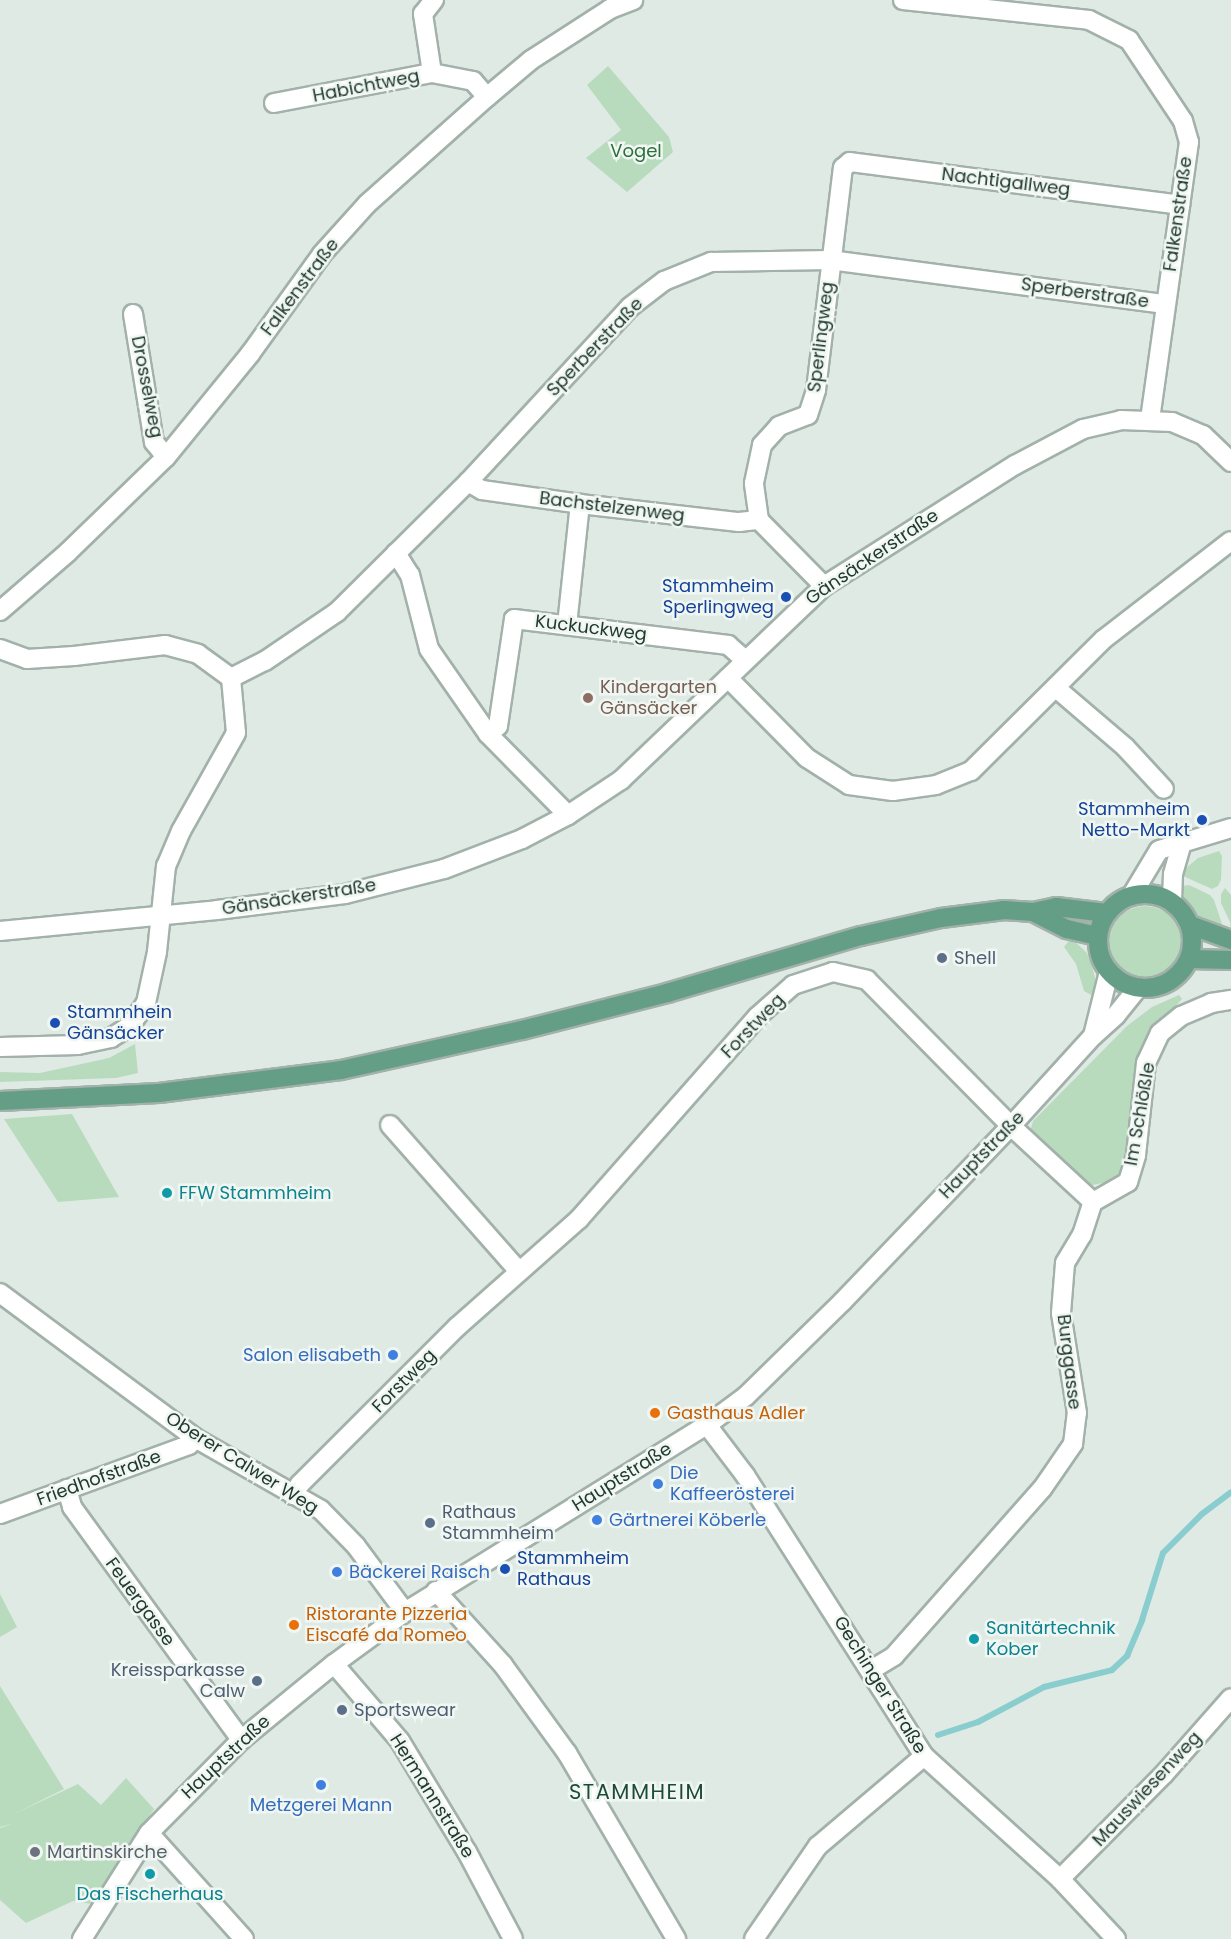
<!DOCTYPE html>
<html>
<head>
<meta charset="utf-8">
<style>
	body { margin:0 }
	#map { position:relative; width:1231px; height:1939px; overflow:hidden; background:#dfeae4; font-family:Poppins,sans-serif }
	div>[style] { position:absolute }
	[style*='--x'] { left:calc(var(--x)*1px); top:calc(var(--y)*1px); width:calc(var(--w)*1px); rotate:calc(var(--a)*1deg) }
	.green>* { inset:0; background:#b9dbbd }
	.round { border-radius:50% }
	.stream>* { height:6px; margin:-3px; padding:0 3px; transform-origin:3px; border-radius:3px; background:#89cdce }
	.roads { filter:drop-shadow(2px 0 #a2b1aa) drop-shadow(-2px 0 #a2b1aa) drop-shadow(0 2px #a2b1aa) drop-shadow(0 -2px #a2b1aa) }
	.minor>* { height:18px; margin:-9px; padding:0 9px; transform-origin:9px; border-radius:9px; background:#fff }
	.major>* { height:18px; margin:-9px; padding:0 9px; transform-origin:9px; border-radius:9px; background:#659e87 }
	.major>.ring { margin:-9px; padding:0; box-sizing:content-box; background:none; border:18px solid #659e87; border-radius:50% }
	.dots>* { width:16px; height:16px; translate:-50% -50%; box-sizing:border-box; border:3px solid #f0f7f2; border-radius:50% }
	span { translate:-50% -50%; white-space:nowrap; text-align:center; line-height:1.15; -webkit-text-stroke:5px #f0f7f2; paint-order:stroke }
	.street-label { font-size:18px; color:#21392f }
	.park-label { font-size:18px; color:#2d6f3d }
	.transit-label { font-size:18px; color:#164399 }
	.right { translate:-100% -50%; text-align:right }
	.left { translate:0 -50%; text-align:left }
	.education-label { font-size:18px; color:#785e54 }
	.service-label { font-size:18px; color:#4e5e75 }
	.culture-label { font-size:18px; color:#0d838f }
	.shop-label { font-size:18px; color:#366cbe }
	.food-label { font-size:18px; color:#c56008 }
	.worship-label { font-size:18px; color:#5b616d }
	.quarter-label { font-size:21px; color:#1e4b39; letter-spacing:1.5px }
</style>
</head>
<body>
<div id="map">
	<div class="green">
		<i style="clip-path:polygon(608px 66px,669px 137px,673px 152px,627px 192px,586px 158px,621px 130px,587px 85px)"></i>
		<i style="clip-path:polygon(1219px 851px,1222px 856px,1221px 880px,1218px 886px,1212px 889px,1183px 876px,1185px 869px,1198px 858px)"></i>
		<i style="clip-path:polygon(1189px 885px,1210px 895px,1214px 900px,1224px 930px,1201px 921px,1185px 901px,1182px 886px)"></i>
		<i style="clip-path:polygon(1225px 888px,1231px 895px,1231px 934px,1230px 922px,1221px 903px,1221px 894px)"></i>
		<i class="round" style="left:1109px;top:906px;width:72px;height:72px"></i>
		<i style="clip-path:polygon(1071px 938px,1087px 953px,1092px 966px,1096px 982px,1093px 996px,1084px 991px,1076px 964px,1064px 947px)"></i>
		<i style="clip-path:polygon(1179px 995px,1182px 999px,1144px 1042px,1134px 1080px,1130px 1151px,1122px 1173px,1108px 1182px,1092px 1185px,1077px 1177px,1030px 1132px,1033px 1121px,1127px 1026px,1152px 1007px)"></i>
		<i style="clip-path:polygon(135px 1044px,138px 1073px,116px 1078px,0 1082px,0 1072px,40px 1073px,109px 1058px)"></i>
		<i style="clip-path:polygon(72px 1114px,119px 1197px,58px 1202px,4px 1119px)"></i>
		<i style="clip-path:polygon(0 1594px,17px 1627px,0 1637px)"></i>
		<i style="clip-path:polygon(0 1686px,64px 1789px,14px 1814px,78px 1784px,101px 1805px,126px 1778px,154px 1809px,91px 1904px,73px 1901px,26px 1923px,0 1900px,0 1828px,14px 1823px,0 1827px)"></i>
	</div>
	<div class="stream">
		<i style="--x:938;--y:1735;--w:42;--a:-18"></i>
		<i style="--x:978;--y:1722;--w:75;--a:-27.9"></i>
		<i style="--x:1044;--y:1687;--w:70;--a:-14"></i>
		<i style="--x:1112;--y:1670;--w:21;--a:-43"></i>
		<i style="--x:1127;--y:1656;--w:39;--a:-67"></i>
		<i style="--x:1142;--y:1620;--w:70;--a:-72.6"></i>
		<i style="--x:1163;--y:1553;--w:55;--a:-45"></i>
		<i style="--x:1202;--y:1514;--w:36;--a:-37"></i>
	</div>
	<div class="roads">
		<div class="minor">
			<i style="--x:903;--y:0;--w:187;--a:6.1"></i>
			<i style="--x:1089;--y:20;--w:45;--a:26.6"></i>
			<i style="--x:1129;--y:40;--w:97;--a:56.3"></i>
			<i style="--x:1183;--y:121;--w:22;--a:74"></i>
			<i style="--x:1189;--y:142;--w:281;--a:98"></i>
			<i style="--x:432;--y:73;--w:60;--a:-98.7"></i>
			<i style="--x:423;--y:14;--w:18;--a:-52"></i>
			<i style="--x:274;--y:103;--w:161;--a:-10.8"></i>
			<i style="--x:432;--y:73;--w:42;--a:11"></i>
			<i style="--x:473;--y:81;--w:21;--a:49"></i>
			<i style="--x:133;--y:314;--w:130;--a:80.7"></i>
			<i style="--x:154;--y:442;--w:19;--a:51"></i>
			<i style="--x:468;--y:482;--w:16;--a:30"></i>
			<i style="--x:482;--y:490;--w:99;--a:8.1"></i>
			<i style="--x:580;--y:504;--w:160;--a:6.5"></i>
			<i style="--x:739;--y:522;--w:20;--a:-6"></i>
			<i style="--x:396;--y:553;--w:26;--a:58"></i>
			<i style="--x:410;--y:575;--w:76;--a:75.6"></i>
			<i style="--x:429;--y:649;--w:103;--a:55.2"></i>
			<i style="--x:488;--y:734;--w:114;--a:45.4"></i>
			<i style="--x:824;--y:586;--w:93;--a:-134.6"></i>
			<i style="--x:759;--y:520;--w:37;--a:-98"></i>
			<i style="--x:754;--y:483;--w:39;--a:-78"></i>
			<i style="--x:762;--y:445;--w:25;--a:-48"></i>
			<i style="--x:779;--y:426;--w:31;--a:-21"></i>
			<i style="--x:808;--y:415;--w:26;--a:-72"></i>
			<i style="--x:816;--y:390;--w:224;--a:-83.1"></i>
			<i style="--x:843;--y:168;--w:9;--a:-41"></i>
			<i style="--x:850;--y:162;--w:333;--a:7.4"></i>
			<i style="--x:0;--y:611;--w:90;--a:-40.9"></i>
			<i style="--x:68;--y:552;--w:136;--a:-44.1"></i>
			<i style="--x:166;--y:457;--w:133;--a:-50.8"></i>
			<i style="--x:250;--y:354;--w:123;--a:-54.2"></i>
			<i style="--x:322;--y:254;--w:67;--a:-48"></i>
			<i style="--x:367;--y:204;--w:161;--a:-41.7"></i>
			<i style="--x:487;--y:97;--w:57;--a:-40.1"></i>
			<i style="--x:531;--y:60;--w:94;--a:-32.8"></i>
			<i style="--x:610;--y:9;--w:25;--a:-21"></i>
			<i style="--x:567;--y:625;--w:122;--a:-83.9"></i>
			<i style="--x:0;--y:649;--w:29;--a:20"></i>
			<i style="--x:27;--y:659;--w:47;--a:-3.7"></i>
			<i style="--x:74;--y:656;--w:92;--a:-6.9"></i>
			<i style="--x:165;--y:645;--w:34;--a:15"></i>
			<i style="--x:198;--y:654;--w:41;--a:36"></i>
			<i style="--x:231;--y:678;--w:55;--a:84.8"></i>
			<i style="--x:236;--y:733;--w:112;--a:119.3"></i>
			<i style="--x:181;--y:831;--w:38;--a:113"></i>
			<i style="--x:166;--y:866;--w:86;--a:96"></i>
			<i style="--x:157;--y:952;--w:52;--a:102.2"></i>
			<i style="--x:146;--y:1003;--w:28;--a:125"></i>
			<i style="--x:130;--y:1026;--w:22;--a:148"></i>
			<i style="--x:111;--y:1038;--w:34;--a:168"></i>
			<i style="--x:78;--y:1045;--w:78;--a:178.5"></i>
			<i style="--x:231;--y:678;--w:38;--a:-27"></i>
			<i style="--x:265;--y:661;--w:87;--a:-34.2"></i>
			<i style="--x:337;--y:612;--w:185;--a:-44.8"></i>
			<i style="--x:468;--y:482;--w:238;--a:-47.2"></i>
			<i style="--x:630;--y:307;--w:43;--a:-37.4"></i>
			<i style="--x:664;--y:281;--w:51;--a:-22"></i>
			<i style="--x:711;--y:262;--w:119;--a:-1"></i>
			<i style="--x:830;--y:260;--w:338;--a:7.5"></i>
			<i style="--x:728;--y:678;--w:112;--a:45.4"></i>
			<i style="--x:807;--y:758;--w:50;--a:32.7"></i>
			<i style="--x:849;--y:785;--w:44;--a:7.8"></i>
			<i style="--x:893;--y:791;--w:43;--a:-7.9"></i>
			<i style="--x:936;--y:785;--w:38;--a:-22"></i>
			<i style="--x:971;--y:771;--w:187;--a:-44.8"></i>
			<i style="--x:1104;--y:639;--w:160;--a:-37.7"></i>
			<i style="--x:1056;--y:688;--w:91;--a:40.5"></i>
			<i style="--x:1125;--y:747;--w:57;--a:47.1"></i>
			<i style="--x:488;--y:734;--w:13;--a:-39"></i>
			<i style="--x:498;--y:726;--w:108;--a:-81.5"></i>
			<i style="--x:514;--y:619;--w:216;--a:6.9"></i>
			<i style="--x:728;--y:645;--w:23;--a:41"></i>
			<i style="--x:1132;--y:895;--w:52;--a:-59"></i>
			<i style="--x:1159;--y:850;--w:75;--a:-17"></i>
			<i style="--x:1172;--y:902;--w:28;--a:-88"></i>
			<i style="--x:1173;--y:874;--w:33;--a:-74"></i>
			<i style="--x:0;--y:931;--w:218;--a:-5.5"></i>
			<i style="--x:217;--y:910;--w:129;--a:-7.1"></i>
			<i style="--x:345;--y:894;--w:102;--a:-14.2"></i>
			<i style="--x:444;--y:869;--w:84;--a:-21"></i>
			<i style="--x:522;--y:839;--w:52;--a:-27.6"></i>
			<i style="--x:568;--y:815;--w:64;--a:-33.4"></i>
			<i style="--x:621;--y:780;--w:281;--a:-43.7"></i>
			<i style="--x:824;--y:586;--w:226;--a:-32.4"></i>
			<i style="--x:1015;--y:465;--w:77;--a:-27.9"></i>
			<i style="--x:1083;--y:429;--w:39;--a:-13"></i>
			<i style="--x:1121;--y:420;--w:51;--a:2.2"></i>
			<i style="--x:1172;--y:422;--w:34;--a:23"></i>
			<i style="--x:1203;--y:435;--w:39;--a:44"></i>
			<i style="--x:1093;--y:1036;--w:66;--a:-76"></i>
			<i style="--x:390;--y:1125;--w:193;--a:48.6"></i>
			<i style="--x:1093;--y:1202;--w:40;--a:-29.7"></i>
			<i style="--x:1128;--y:1182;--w:28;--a:-73"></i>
			<i style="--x:1136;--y:1155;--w:93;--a:-83.8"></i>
			<i style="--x:1146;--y:1063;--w:33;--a:-65"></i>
			<i style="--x:1160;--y:1033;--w:27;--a:-39"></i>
			<i style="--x:1181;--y:1016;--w:33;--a:-23"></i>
			<i style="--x:1211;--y:1003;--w:20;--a:-9"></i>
			<i style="--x:0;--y:1293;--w:243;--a:36.6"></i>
			<i style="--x:195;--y:1438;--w:145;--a:29.7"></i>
			<i style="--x:321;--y:1510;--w:50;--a:45.8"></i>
			<i style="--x:356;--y:1546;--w:82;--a:53.4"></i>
			<i style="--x:707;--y:1425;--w:63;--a:52.8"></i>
			<i style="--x:745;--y:1475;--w:333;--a:57.5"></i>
			<i style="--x:924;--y:1756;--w:183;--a:42.1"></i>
			<i style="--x:1060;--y:1879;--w:82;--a:47"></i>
			<i style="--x:67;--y:1489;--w:19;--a:74"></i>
			<i style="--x:72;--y:1507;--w:288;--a:54"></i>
			<i style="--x:293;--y:1495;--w:13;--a:-58"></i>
			<i style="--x:300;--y:1484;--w:222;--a:-45"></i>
			<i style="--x:457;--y:1327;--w:163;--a:-41.5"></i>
			<i style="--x:579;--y:1219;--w:269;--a:-48.6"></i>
			<i style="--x:757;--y:1017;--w:48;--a:-41.6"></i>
			<i style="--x:793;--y:985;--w:42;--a:-18"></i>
			<i style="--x:833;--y:972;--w:35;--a:13"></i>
			<i style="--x:867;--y:980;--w:205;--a:45.4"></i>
			<i style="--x:1011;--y:1126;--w:112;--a:42.8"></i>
			<i style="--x:0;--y:1514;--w:201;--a:-20.1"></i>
			<i style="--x:189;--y:1445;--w:9;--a:-49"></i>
			<i style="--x:436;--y:1591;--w:100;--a:47.8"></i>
			<i style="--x:503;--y:1665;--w:109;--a:54"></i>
			<i style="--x:567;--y:1753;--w:216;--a:59.6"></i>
			<i style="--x:334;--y:1664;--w:101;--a:49.4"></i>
			<i style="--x:400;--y:1741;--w:130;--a:58.9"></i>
			<i style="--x:467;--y:1852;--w:98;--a:62.1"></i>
			<i style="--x:871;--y:1670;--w:27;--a:-31"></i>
			<i style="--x:894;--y:1656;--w:223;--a:-48.5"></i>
			<i style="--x:1042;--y:1489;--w:55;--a:-55.4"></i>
			<i style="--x:1073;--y:1444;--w:31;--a:-83"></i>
			<i style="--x:1077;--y:1413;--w:101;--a:-99.1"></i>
			<i style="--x:1061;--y:1313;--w:50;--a:-85.4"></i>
			<i style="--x:1065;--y:1263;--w:33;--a:-59"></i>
			<i style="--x:1082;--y:1235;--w:35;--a:-72"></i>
			<i style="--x:149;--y:1833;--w:142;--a:48.1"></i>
			<i style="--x:1060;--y:1879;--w:148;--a:-45.3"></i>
			<i style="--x:1164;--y:1774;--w:101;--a:-48.6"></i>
			<i style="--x:82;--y:1939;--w:125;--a:-57.7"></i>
			<i style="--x:149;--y:1833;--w:131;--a:-45.3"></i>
			<i style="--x:241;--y:1740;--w:120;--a:-39.3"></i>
			<i style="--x:334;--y:1664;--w:88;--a:-36.2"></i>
			<i style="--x:405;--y:1612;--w:355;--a:-31.8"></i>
			<i style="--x:707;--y:1425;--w:49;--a:-36.6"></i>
			<i style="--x:746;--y:1396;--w:136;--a:-44.4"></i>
			<i style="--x:843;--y:1301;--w:243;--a:-46.2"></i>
			<i style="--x:1011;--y:1126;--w:122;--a:-47.7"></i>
			<i style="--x:1093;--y:1036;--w:31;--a:-42"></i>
			<i style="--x:1116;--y:1015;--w:35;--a:-51"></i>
			<i style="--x:754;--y:1939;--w:113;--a:-55.5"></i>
			<i style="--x:818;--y:1846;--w:139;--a:-40.3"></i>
		</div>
		<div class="major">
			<i class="ring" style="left:1098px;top:894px;width:76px;height:76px"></i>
			<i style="--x:1033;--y:912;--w:38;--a:27"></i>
			<i style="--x:1067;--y:929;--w:32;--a:13"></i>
			<i style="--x:1190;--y:925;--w:44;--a:20.1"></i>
			<i style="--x:1189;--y:959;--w:42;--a:1.4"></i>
			<i style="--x:0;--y:1101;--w:159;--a:-2.9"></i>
			<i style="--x:159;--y:1093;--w:183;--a:-7.2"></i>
			<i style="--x:341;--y:1070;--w:185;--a:-12.5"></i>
			<i style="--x:522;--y:1030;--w:150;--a:-14.3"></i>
			<i style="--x:667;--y:993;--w:202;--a:-16.4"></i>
			<i style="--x:861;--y:936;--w:82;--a:-12.7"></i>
			<i style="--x:941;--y:918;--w:64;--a:-7.2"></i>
			<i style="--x:1004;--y:910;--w:29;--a:4"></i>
			<i style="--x:1033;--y:912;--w:24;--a:-12"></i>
			<i style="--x:1056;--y:907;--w:51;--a:6.7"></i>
		</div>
	</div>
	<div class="dots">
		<i style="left:786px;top:597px;background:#1a4fb4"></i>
		<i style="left:588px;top:698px;background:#8d6e63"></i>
		<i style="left:1202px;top:820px;background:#1a4fb4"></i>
		<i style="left:942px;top:958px;background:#5c6f8a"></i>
		<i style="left:55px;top:1023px;background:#1a4fb4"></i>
		<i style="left:167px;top:1193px;background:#0f9aa8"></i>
		<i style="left:393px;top:1355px;background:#3f7fe0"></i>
		<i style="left:655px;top:1413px;background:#e8710a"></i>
		<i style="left:658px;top:1484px;background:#3f7fe0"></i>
		<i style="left:597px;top:1520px;background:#3f7fe0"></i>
		<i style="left:430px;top:1523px;background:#5c6f8a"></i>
		<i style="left:505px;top:1569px;background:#1a4fb4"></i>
		<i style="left:337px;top:1572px;background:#3f7fe0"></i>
		<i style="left:294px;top:1625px;background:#e8710a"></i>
		<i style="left:974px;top:1639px;background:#0f9aa8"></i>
		<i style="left:257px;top:1681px;background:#5c6f8a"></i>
		<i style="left:342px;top:1710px;background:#5c6f8a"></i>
		<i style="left:321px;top:1785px;background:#3f7fe0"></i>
		<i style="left:35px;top:1852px;background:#6b7280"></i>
		<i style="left:150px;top:1874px;background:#0f9aa8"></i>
	</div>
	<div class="street-label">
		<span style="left:366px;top:86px;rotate:-11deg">Habichtweg</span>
		<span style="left:1006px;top:182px;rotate:7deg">Nachtigallweg</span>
		<span style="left:1178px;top:214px;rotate:-82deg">Falkenstraße</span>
		<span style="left:300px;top:287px;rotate:-53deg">Falkenstraße</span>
		<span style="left:1085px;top:293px;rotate:8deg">Sperberstraße</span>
		<span style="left:821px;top:337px;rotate:-83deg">Sperlingweg</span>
		<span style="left:595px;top:347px;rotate:-46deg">Sperberstraße</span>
		<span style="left:147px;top:387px;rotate:79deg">Drosselweg</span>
		<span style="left:612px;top:507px;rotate:7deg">Bachstelzenweg</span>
		<span style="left:872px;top:557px;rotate:-34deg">Gänsäckerstraße</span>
		<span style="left:591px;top:628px;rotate:7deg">Kuckuckweg</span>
		<span style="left:299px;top:897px;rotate:-9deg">Gänsäckerstraße</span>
		<span style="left:753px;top:1026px;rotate:-46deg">Forstweg</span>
		<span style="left:1140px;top:1114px;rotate:-80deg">Im Schlößle</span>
		<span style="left:982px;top:1155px;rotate:-46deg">Hauptstraße</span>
		<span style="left:1069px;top:1362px;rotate:83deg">Burggasse</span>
		<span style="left:404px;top:1381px;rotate:-45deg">Forstweg</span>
		<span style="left:242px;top:1463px;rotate:32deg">Oberer Calwer Weg</span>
		<span style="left:622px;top:1477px;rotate:-32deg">Hauptstraße</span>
		<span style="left:99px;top:1478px;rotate:-20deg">Friedhofstraße</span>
		<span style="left:140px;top:1602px;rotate:54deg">Feuergasse</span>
		<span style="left:880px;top:1685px;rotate:58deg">Gechinger Straße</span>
		<span style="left:226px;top:1757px;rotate:-43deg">Hauptstraße</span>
		<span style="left:1147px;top:1789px;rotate:-47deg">Mauswiesenweg</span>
		<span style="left:432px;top:1796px;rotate:58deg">Hermannstraße</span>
	</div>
	<div class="park-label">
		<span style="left:636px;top:151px">Vogel</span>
	</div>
	<div class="transit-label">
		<span class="right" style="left:774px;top:597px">Stammheim<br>Sperlingweg</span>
		<span class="right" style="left:1190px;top:820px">Stammheim<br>Netto-Markt</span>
		<span class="left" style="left:67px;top:1023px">Stammhein<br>Gänsäcker</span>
		<span class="left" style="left:517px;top:1569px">Stammheim<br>Rathaus</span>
	</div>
	<div class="education-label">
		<span class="left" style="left:600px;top:698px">Kindergarten<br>Gänsäcker</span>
	</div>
	<div class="service-label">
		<span class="left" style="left:954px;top:958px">Shell</span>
		<span class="left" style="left:442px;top:1523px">Rathaus<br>Stammheim</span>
		<span class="right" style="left:245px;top:1681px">Kreissparkasse<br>Calw</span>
		<span class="left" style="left:354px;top:1710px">Sportswear</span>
	</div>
	<div class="culture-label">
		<span class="left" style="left:179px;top:1193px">FFW Stammheim</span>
		<span class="left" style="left:986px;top:1639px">Sanitärtechnik<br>Kober</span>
		<span style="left:150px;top:1894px">Das Fischerhaus</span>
	</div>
	<div class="shop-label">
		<span class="right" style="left:381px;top:1355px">Salon elisabeth</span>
		<span class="left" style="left:670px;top:1484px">Die<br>Kaffeerösterei</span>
		<span class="left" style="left:609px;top:1520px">Gärtnerei Köberle</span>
		<span class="left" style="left:349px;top:1572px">Bäckerei Raisch</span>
		<span style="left:321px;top:1805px">Metzgerei Mann</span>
	</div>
	<div class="food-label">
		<span class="left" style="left:667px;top:1413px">Gasthaus Adler</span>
		<span class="left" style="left:306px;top:1625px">Ristorante Pizzeria<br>Eiscafé da Romeo</span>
	</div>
	<div class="worship-label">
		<span class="left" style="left:47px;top:1852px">Martinskirche</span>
	</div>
	<div class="quarter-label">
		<span style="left:637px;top:1792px">STAMMHEIM</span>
	</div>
</div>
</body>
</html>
